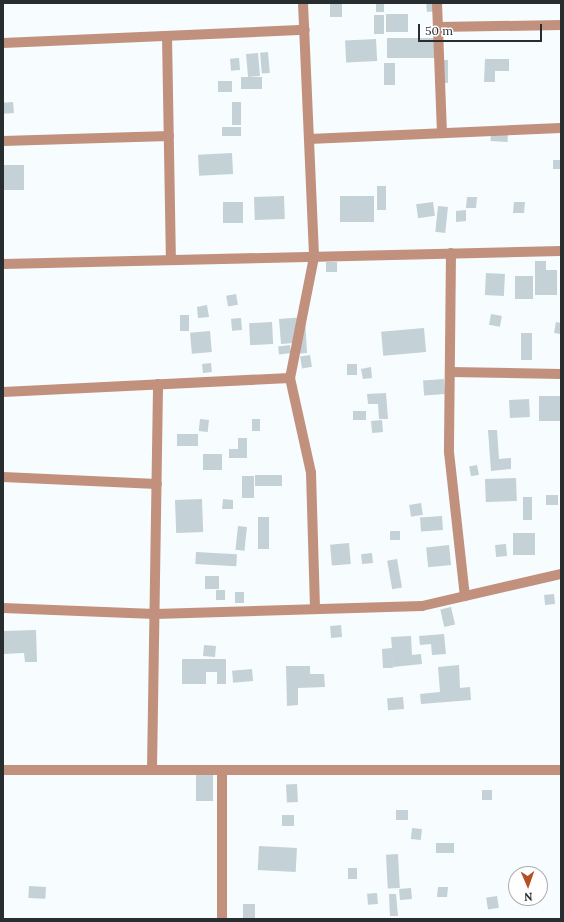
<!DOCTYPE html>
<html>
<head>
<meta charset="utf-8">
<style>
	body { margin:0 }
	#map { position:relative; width:564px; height:922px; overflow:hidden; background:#f7fcfe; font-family:Lora,serif }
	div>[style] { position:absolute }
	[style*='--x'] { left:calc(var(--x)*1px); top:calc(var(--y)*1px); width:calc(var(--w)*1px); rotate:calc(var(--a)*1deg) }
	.building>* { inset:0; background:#c4d1d6; transform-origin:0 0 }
	.minor>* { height:10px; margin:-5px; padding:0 5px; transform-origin:5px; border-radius:5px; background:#c1917e }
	span { translate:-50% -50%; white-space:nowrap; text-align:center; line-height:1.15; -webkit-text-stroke:3px #fff; paint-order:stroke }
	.frame { position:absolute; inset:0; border:4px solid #282d2f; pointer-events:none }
	.north { position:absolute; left:508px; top:866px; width:40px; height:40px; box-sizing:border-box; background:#fff; border:1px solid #a9abac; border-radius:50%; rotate:178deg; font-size:11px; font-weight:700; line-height:16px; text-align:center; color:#282d2f }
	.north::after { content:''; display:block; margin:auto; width:14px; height:18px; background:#b55023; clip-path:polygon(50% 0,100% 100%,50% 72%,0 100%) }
	.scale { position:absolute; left:418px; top:24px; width:124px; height:18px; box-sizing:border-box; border:2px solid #282d2f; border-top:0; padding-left:5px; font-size:12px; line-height:14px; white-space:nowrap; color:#282d2f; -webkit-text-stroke:3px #fff; paint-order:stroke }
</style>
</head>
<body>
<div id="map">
	<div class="building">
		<i style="left:330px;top:3px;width:12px;height:14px"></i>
		<i style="left:376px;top:3px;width:8px;height:9px"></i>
		<i style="clip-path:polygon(426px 3px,437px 3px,438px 11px,427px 12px)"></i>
		<i style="left:386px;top:14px;width:22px;height:18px"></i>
		<i style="left:374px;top:15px;width:10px;height:19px"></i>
		<i style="left:443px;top:38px;width:20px;height:56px;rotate:90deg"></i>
		<i style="left:376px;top:39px;width:22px;height:31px;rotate:87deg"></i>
		<i style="left:268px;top:52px;width:21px;height:8px;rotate:85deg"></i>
		<i style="left:258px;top:53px;width:23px;height:12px;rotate:85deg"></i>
		<i style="left:239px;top:58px;width:12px;height:9px;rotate:85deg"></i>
		<i style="clip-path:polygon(485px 59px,509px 59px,509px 71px,495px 71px,495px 82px,484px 82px)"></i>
		<i style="left:437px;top:60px;width:11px;height:23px"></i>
		<i style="left:384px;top:63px;width:11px;height:22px"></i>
		<i style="left:262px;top:77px;width:12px;height:21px;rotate:90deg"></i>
		<i style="left:232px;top:81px;width:11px;height:14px;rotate:90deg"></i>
		<i style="left:13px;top:102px;width:11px;height:10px;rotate:85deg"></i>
		<i style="left:232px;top:102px;width:9px;height:23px"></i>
		<i style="left:222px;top:127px;width:19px;height:9px"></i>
		<i style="left:491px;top:132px;width:17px;height:9px;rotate:3deg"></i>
		<i style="left:232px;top:153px;width:21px;height:34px;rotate:87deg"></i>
		<i style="left:553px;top:160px;width:8px;height:9px"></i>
		<i style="left:3px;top:165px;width:21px;height:25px"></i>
		<i style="left:377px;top:186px;width:9px;height:24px"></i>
		<i style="left:284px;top:196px;width:23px;height:30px;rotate:88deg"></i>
		<i style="left:374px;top:196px;width:26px;height:34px;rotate:90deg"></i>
		<i style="clip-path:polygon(467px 197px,477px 197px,476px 208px,466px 208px)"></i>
		<i style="left:223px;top:202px;width:20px;height:21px"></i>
		<i style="left:433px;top:202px;width:14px;height:17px;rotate:82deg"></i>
		<i style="clip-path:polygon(514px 202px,525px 202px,524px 213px,513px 213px)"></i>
		<i style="left:438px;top:206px;width:10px;height:26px;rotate:6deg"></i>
		<i style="clip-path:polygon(466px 210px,466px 221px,456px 222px,456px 211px)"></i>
		<i style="clip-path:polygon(535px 261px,546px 261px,546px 270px,557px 270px,557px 295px,535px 295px)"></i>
		<i style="left:326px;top:262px;width:11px;height:10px"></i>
		<i style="left:486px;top:273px;width:19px;height:22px;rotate:3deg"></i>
		<i style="left:515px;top:276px;width:18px;height:23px"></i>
		<i style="left:236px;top:294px;width:11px;height:10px;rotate:80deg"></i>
		<i style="clip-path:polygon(207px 305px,209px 317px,198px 318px,197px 307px)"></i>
		<i style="left:491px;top:314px;width:11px;height:11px;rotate:10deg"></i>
		<i style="left:180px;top:315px;width:9px;height:16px"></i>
		<i style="clip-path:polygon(305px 317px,307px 353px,294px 354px,293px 343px,281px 344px,279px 319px)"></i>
		<i style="left:241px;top:318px;width:12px;height:10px;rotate:85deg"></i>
		<i style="left:272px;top:322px;width:22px;height:23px;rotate:87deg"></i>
		<i style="clip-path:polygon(556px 322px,561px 323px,561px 334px,554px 333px)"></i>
		<i style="left:424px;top:328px;width:24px;height:43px;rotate:85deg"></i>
		<i style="left:210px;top:331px;width:21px;height:20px;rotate:85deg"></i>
		<i style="left:521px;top:333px;width:11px;height:27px"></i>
		<i style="left:290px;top:345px;width:8px;height:12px;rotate:83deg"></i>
		<i style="left:310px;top:355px;width:12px;height:10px;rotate:81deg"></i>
		<i style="left:211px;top:363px;width:9px;height:9px;rotate:84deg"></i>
		<i style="left:347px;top:364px;width:10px;height:11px"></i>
		<i style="clip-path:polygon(371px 367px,372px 378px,363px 379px,361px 369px)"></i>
		<i style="left:444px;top:379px;width:15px;height:21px;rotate:86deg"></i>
		<i style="clip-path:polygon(386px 393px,388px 419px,379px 419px,378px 404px,368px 404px,367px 394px)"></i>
		<i style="left:561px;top:396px;width:25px;height:22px;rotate:90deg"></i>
		<i style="left:529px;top:399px;width:18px;height:20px;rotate:87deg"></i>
		<i style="left:353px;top:411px;width:13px;height:9px"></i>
		<i style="left:200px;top:419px;width:9px;height:12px;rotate:6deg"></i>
		<i style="left:252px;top:419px;width:8px;height:12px"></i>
		<i style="left:382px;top:420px;width:12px;height:11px;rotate:85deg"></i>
		<i style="clip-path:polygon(488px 430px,497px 430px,499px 459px,511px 458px,511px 469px,491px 471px)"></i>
		<i style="left:177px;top:434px;width:21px;height:12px"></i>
		<i style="clip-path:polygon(238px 438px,247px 438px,247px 458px,229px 458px,229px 449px,238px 449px)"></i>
		<i style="left:203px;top:454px;width:19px;height:16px"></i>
		<i style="left:477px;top:465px;width:10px;height:8px;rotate:79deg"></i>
		<i style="left:255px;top:475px;width:27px;height:11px"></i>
		<i style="left:242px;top:476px;width:12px;height:22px"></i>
		<i style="left:516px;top:478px;width:23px;height:31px;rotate:88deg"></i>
		<i style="left:546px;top:495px;width:12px;height:10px"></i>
		<i style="left:523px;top:497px;width:9px;height:23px"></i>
		<i style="left:202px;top:499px;width:33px;height:27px;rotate:88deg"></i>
		<i style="clip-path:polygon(223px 499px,233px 500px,233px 509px,222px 509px)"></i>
		<i style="left:421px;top:503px;width:12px;height:12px;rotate:81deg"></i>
		<i style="left:442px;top:516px;width:14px;height:22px;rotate:86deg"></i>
		<i style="left:258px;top:517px;width:11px;height:32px"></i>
		<i style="left:238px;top:526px;width:9px;height:24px;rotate:6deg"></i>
		<i style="left:390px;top:531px;width:10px;height:9px"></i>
		<i style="left:513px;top:533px;width:22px;height:22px"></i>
		<i style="left:349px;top:543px;width:21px;height:19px;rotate:85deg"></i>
		<i style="left:506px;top:544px;width:12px;height:11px;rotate:85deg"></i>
		<i style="left:449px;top:545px;width:20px;height:23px;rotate:84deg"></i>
		<i style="left:196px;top:552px;width:41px;height:12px;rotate:3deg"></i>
		<i style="left:372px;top:553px;width:10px;height:11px;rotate:84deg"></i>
		<i style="left:397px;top:559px;width:29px;height:10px;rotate:80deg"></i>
		<i style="left:205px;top:576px;width:14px;height:13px"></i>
		<i style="left:216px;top:590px;width:9px;height:10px"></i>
		<i style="left:235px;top:592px;width:9px;height:11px"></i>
		<i style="left:554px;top:594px;width:10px;height:10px;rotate:84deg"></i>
		<i style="left:451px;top:607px;width:18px;height:11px;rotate:77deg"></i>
		<i style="left:341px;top:625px;width:12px;height:11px;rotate:85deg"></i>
		<i style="clip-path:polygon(36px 630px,37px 662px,25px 662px,24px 653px,3px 654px,3px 631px)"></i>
		<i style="clip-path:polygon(444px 634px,446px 654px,432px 655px,431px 644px,420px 645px,419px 636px)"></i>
		<i style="clip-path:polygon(411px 636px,412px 655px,421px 654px,422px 664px,393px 667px,391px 650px,393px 668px,383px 668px,382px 649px,392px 648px,391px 637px)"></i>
		<i style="left:204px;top:645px;width:12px;height:11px;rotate:5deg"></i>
		<i style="clip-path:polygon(182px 659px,226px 659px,226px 684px,217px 684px,217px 672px,206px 672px,206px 684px,182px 684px)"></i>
		<i style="clip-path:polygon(459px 665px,460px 688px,470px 687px,471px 700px,421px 704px,420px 694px,440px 692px,438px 667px)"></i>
		<i style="clip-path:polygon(286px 666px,310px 666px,310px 674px,324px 674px,325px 687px,298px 688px,298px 705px,287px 706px)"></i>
		<i style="left:252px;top:669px;width:12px;height:20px;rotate:85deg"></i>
		<i style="left:403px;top:697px;width:12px;height:16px;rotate:85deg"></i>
		<i style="left:196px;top:772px;width:17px;height:29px"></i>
		<i style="left:297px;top:784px;width:18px;height:11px;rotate:87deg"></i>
		<i style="left:482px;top:790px;width:10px;height:10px"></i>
		<i style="left:396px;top:810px;width:12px;height:10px"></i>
		<i style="left:282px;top:815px;width:12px;height:11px"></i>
		<i style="left:412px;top:828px;width:10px;height:11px;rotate:6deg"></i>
		<i style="left:436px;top:843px;width:18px;height:10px"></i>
		<i style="left:259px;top:846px;width:38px;height:24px;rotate:3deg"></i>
		<i style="left:398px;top:854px;width:34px;height:12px;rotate:87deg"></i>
		<i style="left:348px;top:868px;width:9px;height:11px"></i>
		<i style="left:29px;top:886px;width:17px;height:12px;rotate:3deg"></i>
		<i style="clip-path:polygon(438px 887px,448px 887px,447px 897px,437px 897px)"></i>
		<i style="left:411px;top:888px;width:11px;height:12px;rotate:85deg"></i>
		<i style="left:377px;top:893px;width:11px;height:10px;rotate:85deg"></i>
		<i style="clip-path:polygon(389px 894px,396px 894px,398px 916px,390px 916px)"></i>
		<i style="left:497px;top:896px;width:12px;height:11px;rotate:81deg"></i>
		<i style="left:243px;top:904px;width:12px;height:15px"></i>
	</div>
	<div class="minor">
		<i style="--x:303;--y:3;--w:254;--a:87.5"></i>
		<i style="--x:314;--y:257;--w:123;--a:101.2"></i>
		<i style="--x:290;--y:378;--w:97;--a:77.5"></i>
		<i style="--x:311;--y:473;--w:136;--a:88.3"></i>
		<i style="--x:437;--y:3;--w:130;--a:87.8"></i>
		<i style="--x:438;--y:27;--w:123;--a:-0.9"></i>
		<i style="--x:167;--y:36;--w:224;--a:89"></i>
		<i style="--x:3;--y:43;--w:302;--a:-2.5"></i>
		<i style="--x:309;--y:139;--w:252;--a:-2.5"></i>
		<i style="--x:3;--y:141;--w:166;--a:-1.7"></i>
		<i style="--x:451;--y:253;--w:199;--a:90.6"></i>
		<i style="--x:449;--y:452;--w:145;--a:83.7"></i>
		<i style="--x:3;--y:264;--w:558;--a:-1.33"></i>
		<i style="--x:450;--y:372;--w:111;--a:1"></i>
		<i style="--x:3;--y:392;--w:287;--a:-2.8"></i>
		<i style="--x:3;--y:477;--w:154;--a:2.6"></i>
		<i style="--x:3;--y:608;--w:152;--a:2.3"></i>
		<i style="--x:155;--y:614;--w:267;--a:-1.7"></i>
		<i style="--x:422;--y:606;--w:143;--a:-13"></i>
		<i style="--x:3;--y:770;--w:558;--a:0"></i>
		<i style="--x:152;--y:770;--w:386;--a:-89.1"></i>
		<i style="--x:222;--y:770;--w:149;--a:90"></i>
	</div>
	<div class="frame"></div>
	<div class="north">N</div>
	<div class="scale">50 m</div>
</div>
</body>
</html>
